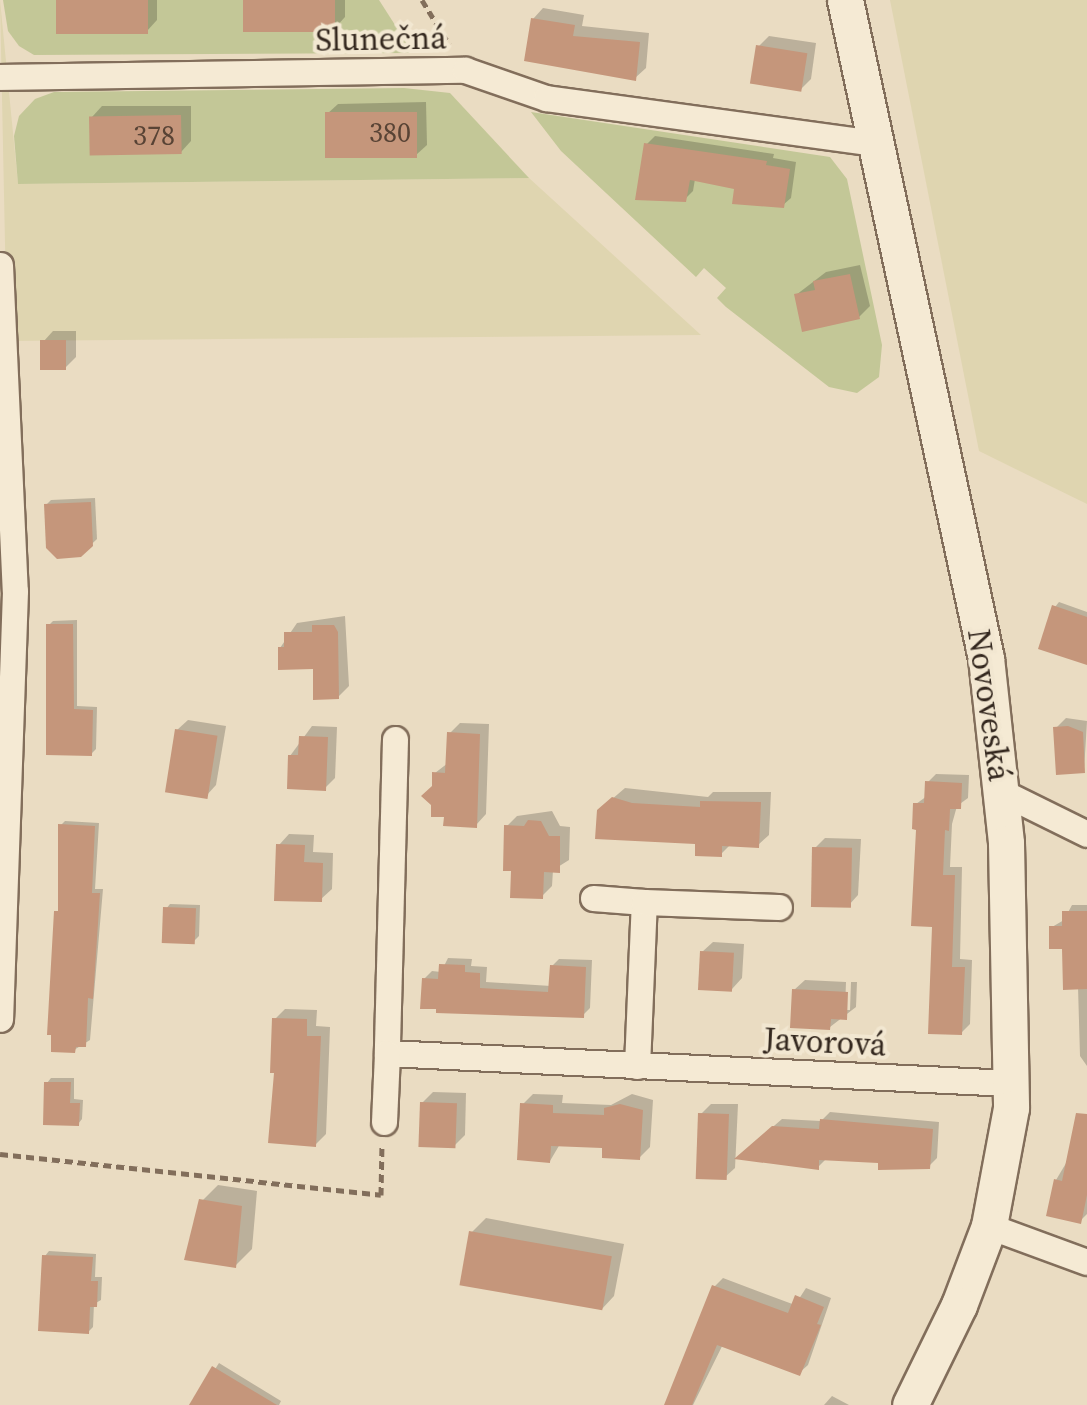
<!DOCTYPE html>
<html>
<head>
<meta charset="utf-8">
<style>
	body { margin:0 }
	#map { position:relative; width:1087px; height:1405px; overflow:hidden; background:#eadcc2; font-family:"Source Serif 4",serif }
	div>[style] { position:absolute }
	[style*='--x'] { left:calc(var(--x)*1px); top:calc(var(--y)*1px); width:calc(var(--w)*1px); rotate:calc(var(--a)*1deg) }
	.farmland>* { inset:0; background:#dfd5b0 }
	.green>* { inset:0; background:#c3c797 }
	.shadow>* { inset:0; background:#0003 }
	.building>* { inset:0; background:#c5967b; transform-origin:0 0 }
	.path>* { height:5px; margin-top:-2.5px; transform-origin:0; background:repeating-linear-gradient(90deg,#826e5b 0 8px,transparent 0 13px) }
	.roads { filter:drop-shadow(2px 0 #826e5b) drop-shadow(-2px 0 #826e5b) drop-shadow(0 2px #826e5b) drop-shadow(0 -2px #826e5b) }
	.street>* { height:25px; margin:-12.5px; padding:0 12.5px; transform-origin:12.5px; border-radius:12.5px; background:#f5ead4 }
	.secondary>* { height:35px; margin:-17.5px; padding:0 17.5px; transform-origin:17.5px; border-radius:17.5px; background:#f5ead4 }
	span { translate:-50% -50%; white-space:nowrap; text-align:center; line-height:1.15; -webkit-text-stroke:8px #f2e7d1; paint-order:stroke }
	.number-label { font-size:28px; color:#584335 }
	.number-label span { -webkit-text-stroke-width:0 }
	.street-label { font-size:32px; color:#33271e }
</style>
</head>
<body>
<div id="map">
	<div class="farmland">
		<i style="clip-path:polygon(0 0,18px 184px,529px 178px,701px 335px,7px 341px)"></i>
		<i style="clip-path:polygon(890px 0,1087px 0,1087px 504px,979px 451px)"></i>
	</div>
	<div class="green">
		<i style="clip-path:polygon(3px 0,379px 0,413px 53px,34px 55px,19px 46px,8px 31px)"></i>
		<i style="clip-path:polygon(404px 88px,450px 93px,529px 178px,18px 184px,14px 136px,19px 116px,35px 99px,54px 92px)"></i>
		<i style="clip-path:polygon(531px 112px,830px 157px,847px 179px,882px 345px,879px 377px,857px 393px,829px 387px,726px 307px,717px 298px,726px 288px,704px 268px,696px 277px,561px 151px)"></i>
	</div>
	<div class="shadow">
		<i style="clip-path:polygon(59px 0,157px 0,157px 20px,147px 31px)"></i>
		<i style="clip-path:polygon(246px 0,345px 0,345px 17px,335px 28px)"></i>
		<i style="clip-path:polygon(543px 8px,584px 15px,582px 26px,649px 33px,646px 68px,635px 78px,533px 19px)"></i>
		<i style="clip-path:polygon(769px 36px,816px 43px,811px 79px,801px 89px,759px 46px)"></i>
		<i style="clip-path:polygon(426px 102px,427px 145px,416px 155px,327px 114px,338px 104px)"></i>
		<i style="clip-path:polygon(102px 106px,191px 106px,191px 141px,181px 152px,92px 117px)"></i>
		<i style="clip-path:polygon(655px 136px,774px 154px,773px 158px,796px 162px,791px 198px,783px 205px,734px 202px,737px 187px,695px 179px,693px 191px,685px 199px,647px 144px)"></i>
		<i style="clip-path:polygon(860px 265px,870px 306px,859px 317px,796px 295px,826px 272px)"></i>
		<i style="clip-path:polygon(53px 331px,76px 331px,76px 357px,65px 368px,43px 342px)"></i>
		<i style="clip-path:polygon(95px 498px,97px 539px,80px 555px,46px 505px,51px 500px)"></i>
		<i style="clip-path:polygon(1059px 602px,1087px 612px,1087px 663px,1055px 607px)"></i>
		<i style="clip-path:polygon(345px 616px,349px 686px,338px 697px,315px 667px,280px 648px,297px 623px)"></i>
		<i style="clip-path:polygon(77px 620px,77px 706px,97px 707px,96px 749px,91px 754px,49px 752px,49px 625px,53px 621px)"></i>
		<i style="clip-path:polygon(1066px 718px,1087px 721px,1084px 771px,1056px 728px)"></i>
		<i style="clip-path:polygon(188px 720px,226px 726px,216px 785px,206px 796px,177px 730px)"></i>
		<i style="clip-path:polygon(460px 723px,489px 724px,486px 814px,476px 825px,447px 815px,434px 804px,435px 773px,448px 763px,450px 733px)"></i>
		<i style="clip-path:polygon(312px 726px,337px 727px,335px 778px,325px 788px,290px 756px)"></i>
		<i style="clip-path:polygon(936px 774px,969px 775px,968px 798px,957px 806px,952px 824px,950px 867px,962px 867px,960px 959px,972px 960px,970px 1024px,961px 1033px,935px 924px,916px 804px,927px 796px,927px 783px)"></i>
		<i style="clip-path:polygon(625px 788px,708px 797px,713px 792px,771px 792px,769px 835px,758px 845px,731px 844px,721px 854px,611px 800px)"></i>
		<i style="clip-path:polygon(552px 811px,560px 826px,570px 827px,569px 860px,553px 870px,552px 886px,542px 896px,514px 869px,507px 826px,517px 816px)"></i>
		<i style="clip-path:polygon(65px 821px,99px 823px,95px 889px,103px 889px,90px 1040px,74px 1050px,57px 912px,61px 908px,61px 825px)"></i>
		<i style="clip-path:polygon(289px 834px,314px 835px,313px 852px,333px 853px,332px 889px,321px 899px,279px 845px)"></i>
		<i style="clip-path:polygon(825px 838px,861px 839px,858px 895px,848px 906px,815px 848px)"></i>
		<i style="clip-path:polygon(170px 904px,200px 905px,199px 936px,194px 941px,166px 909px)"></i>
		<i style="clip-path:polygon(1072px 905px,1087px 905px,1087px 1066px,1080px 1056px,1078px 987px,1065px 946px,1052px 927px,1064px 920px)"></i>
		<i style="clip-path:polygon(713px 942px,744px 944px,742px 978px,732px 989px,702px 952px)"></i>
		<i style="clip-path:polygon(448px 958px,472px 959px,471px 966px,487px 967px,486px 982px,551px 986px,552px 966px,559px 959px,592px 960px,590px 1008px,583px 1015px,424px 979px,432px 971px,441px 972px)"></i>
		<i style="clip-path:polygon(805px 980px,846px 982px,845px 1010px,850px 1010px,851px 982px,857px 982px,856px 1007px,830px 1027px,794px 990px)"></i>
		<i style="clip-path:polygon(285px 1009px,317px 1010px,316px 1026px,330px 1027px,326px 1134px,315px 1145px,277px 1071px,275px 1019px)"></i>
		<i style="clip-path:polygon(51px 1078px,74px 1078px,74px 1099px,83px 1100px,82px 1119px,78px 1124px,47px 1083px)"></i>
		<i style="clip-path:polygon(433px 1092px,466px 1093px,465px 1135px,454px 1146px,422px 1103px)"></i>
		<i style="clip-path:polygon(533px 1094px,563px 1095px,562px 1103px,611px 1105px,632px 1094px,653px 1100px,650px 1147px,639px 1158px,605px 1146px,560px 1144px,550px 1161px,523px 1104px)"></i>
		<i style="clip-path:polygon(711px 1104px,738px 1104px,735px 1168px,724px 1178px,701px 1114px)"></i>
		<i style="clip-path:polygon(830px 1112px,939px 1122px,937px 1158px,929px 1166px,827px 1158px,818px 1167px,745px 1151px,782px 1119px,821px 1121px)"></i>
		<i style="clip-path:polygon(1087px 1128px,1087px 1214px,1080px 1221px,1056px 1180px)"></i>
		<i style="clip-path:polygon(218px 1185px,257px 1191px,252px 1249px,236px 1265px,202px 1201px)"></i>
		<i style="clip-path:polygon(486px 1218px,624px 1244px,614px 1296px,601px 1310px,472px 1232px)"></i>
		<i style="clip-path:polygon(49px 1251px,96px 1254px,95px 1277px,102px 1277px,101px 1300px,94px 1304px,93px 1327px,88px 1332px,45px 1256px)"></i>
		<i style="clip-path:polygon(723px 1278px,795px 1305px,806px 1288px,831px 1298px,808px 1365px,799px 1373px,735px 1320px,693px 1405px,666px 1405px,714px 1287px)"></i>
		<i style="clip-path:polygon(219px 1363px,281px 1401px,279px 1405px,192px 1405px)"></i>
		<i style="clip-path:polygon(832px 1396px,849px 1405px,824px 1405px)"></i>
	</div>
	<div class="building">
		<i style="left:56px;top:0;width:92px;height:34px"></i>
		<i style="left:243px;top:0;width:92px;height:32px"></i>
		<i style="clip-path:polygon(531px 18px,575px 25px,573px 36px,640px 42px,636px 81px,524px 61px)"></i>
		<i style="left:756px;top:45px;width:52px;height:39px;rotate:9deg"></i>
		<i style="left:417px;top:112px;width:46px;height:92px;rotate:90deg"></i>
		<i style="left:181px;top:115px;width:39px;height:92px;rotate:89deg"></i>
		<i style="clip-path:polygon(644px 143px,767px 161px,766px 165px,790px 169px,784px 208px,732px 204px,734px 189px,690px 180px,686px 202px,635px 200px)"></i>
		<i style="clip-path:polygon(850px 274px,860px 319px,802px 332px,794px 294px,815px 290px,813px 281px)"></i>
		<i style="left:66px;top:340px;width:30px;height:26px;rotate:90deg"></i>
		<i style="clip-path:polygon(91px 502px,93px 546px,81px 557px,57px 559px,46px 548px,44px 504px)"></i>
		<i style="clip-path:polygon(1052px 605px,1087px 617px,1087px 665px,1038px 649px)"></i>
		<i style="clip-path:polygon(46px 624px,73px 624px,74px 709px,93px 710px,92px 756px,46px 755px)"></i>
		<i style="clip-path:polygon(312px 625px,334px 625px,338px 632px,339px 699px,313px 700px,313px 669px,278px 670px,278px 647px,284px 647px,284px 632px,312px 632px)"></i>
		<i style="clip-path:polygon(1068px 726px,1083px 732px,1085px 773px,1056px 775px,1053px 727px)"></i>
		<i style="left:175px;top:729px;width:43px;height:64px;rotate:9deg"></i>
		<i style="clip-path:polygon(447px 732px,480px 734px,477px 828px,443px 826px,444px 817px,431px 817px,431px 805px,421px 796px,432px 786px,432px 772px,445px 773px)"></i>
		<i style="clip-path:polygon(299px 736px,328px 737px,326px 791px,287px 789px,288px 755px,298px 755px)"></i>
		<i style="clip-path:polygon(925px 781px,962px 783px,961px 809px,950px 809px,949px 831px,945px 830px,943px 875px,955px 875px,952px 967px,965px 967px,962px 1035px,928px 1034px,932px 927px,911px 926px,916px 830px,912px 829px,913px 803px,924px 803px)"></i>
		<i style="clip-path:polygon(612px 797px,632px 803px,700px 807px,700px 801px,761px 802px,759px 848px,722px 846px,722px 857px,695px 856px,695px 844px,595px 839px,597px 810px)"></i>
		<i style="clip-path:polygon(528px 820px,541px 821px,549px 836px,560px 836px,560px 873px,544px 872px,543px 899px,510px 898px,511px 871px,503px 871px,504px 825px,524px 826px)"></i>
		<i style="clip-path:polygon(58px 824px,95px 826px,92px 893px,100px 893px,93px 999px,88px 998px,86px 1047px,76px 1047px,75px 1053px,51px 1052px,51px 1035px,47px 1035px,54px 911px,58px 911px)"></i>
		<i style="clip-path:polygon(276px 844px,305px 845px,304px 862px,323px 863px,322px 902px,274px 901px)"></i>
		<i style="left:812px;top:847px;width:40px;height:60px;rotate:1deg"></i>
		<i style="left:163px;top:907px;width:33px;height:36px;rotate:2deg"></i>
		<i style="clip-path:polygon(1062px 911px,1087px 911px,1087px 989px,1063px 990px,1062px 949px,1049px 949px,1049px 926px,1062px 926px)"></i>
		<i style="left:700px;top:951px;width:34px;height:39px;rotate:3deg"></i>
		<i style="clip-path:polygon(439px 964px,465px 965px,465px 972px,480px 973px,480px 988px,548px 992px,550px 965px,586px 967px,584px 1018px,436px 1013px,436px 1009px,420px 1009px,422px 978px,438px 979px)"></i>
		<i style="clip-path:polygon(792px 989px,848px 992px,847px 1020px,831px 1019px,830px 1030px,790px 1028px)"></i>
		<i style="clip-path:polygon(272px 1018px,307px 1019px,307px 1036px,321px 1036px,316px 1147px,268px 1143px,274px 1073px,270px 1073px)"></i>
		<i style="clip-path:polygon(44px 1082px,71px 1082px,70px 1103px,80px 1103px,79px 1126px,43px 1125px)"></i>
		<i style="left:420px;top:1102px;width:37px;height:45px;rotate:2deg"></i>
		<i style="clip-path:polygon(520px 1103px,553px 1105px,553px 1113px,604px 1115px,604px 1108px,620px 1104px,643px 1110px,640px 1160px,602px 1158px,602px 1148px,551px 1146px,550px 1163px,517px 1160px)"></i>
		<i style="left:698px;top:1113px;width:31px;height:66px;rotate:2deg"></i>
		<i style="clip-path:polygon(1076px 1113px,1087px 1114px,1087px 1195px,1081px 1224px,1046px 1216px,1054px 1179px,1062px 1181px)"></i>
		<i style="clip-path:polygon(820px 1119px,933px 1129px,930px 1169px,878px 1170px,878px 1163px,819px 1160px,819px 1170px,734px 1159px,772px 1126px,819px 1129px)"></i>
		<i style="clip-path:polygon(199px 1199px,242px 1206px,236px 1268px,184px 1260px)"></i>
		<i style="left:469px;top:1231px;width:145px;height:55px;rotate:10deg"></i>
		<i style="clip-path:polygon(42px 1255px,93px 1257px,91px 1281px,98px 1281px,97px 1307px,90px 1307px,89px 1334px,38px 1331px)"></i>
		<i style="clip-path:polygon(712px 1285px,788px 1313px,795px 1295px,824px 1307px,817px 1324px,821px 1325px,800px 1376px,717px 1345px,692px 1405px,664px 1405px)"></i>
		<i style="clip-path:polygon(212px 1366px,277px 1405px,189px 1405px)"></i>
	</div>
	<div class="path">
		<i style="--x:422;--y:0;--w:52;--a:58.5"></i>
		<i style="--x:0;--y:1154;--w:383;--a:6.1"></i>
		<i style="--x:381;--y:1195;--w:50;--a:-88.9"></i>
	</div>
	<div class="roads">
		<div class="street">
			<i style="--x:0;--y:77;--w:465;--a:-0.9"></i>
			<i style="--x:465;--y:70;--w:86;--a:19.1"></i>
			<i style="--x:546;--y:98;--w:333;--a:7.8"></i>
			<i style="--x:0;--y:265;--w:326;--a:87.4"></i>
			<i style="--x:15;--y:591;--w:428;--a:92"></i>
			<i style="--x:395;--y:739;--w:314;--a:91.5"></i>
			<i style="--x:387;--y:1053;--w:624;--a:2.76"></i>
			<i style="--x:1000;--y:791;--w:97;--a:26.3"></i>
			<i style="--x:593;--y:898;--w:51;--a:4.5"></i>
			<i style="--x:637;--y:1066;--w:164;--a:-87.6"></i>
			<i style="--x:644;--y:902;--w:135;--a:2.1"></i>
			<i style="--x:384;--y:1122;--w:69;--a:-87.5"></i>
			<i style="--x:989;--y:1226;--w:104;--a:20.2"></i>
		</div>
		<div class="secondary">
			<i style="--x:845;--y:0;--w:673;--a:77.91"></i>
			<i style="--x:986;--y:658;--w:186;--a:83.8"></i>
			<i style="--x:1006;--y:843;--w:265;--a:88.9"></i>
			<i style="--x:1011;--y:1108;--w:120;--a:100.6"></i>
			<i style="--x:989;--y:1226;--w:85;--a:110.8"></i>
			<i style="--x:959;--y:1305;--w:111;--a:116.1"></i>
		</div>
	</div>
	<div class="number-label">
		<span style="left:390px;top:132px">380</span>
		<span style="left:154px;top:135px">378</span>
	</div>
	<div class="street-label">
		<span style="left:381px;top:39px;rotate:-1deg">Slunečná</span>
		<span style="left:989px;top:705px;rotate:82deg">Novoveská</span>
		<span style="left:825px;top:1042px;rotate:3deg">Javorová</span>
	</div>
</div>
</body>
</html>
